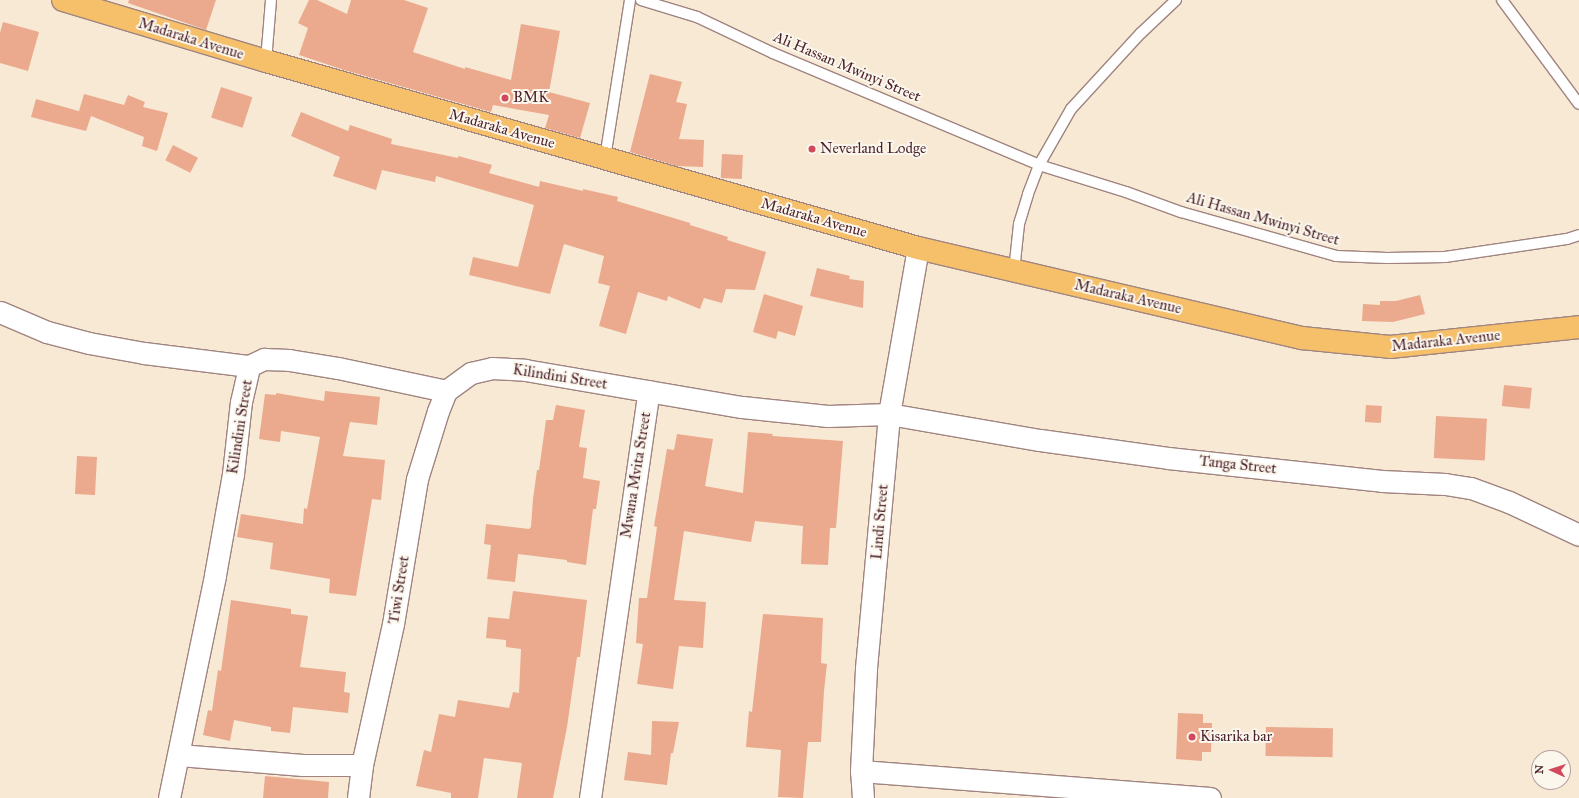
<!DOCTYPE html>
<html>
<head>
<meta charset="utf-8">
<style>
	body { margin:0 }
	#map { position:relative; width:1579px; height:798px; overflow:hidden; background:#f7e9d4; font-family:"IM FELL Great Primer",serif }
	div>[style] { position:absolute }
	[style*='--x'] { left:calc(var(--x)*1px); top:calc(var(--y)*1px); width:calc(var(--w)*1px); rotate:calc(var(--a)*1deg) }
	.building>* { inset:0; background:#eba98d; transform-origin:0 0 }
	.roads { filter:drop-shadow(1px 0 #a08480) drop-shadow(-1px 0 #a08480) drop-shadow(0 1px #a08480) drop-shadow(0 -1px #a08480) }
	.service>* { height:10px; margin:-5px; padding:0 5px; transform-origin:5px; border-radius:5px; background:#fff }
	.minor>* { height:21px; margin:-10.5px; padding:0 10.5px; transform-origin:10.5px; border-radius:10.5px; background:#fff }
	.primary>* { height:22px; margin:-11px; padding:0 11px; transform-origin:11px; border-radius:11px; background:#f6c06b }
	.dots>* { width:11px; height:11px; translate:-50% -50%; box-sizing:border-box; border:2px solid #fbf7ec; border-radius:50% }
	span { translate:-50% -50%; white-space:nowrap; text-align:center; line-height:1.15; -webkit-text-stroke:4px #fbf7ec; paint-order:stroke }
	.street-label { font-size:15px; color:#4a1f2b }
	.poi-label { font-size:15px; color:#4a1f2b }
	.left { translate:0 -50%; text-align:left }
	.north { position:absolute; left:1531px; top:750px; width:40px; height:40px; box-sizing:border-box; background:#fbf7ec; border:1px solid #b4a19f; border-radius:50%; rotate:273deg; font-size:11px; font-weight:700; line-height:16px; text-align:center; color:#4a1f2b }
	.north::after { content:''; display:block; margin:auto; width:14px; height:18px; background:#d1495b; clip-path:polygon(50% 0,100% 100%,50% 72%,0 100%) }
</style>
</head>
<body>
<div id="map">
	<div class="building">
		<i style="clip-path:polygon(129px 0,216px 0,206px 30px,128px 3px)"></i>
		<i style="clip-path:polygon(309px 0,317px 0,347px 14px,351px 0,404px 0,428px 8px,413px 52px,465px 69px,465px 67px,511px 80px,521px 24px,560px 31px,549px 92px,590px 103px,580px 138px,545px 128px,549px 115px,493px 105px,491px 112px,344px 70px,299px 55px,308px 28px,298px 23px)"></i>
		<i style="clip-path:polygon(3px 22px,39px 32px,28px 71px,0 63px,0 33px)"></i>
		<i style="clip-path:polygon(650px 74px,682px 82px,676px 102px,687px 104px,679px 139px,704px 140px,703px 167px,677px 166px,630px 152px)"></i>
		<i style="left:221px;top:87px;width:33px;height:32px;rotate:18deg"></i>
		<i style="clip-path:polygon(84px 94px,124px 105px,128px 95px,145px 102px,143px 107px,168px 113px,157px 151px,142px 146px,144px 137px,91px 116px,86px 131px,31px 117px,36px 99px,82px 112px,79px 111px)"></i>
		<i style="clip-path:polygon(301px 112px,348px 131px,350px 125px,392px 139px,391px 144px,458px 158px,458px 156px,492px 165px,489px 173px,539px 187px,540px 181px,583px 191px,583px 189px,618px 197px,617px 201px,690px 223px,690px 225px,728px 237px,727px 240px,766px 252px,755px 290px,726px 289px,722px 303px,704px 298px,700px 309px,668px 296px,667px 301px,638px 292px,626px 334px,599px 326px,610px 286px,598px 283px,604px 256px,564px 244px,550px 294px,469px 275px,473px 257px,518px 267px,534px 205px,436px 176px,435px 182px,382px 170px,376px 190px,333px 176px,340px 157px,291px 136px)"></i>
		<i style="left:173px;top:145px;width:28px;height:17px;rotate:27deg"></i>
		<i style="left:722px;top:154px;width:21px;height:24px;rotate:3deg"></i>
		<i style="clip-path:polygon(817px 268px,850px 276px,849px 279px,864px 281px,863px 308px,810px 296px)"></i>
		<i style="clip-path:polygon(764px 294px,803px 306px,795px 336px,778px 331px,776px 339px,753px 332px)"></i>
		<i style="clip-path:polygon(1420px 295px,1425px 314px,1393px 322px,1362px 321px,1363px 304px,1380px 305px,1380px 301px,1396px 301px)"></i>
		<i style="left:1504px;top:385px;width:28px;height:21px;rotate:6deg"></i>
		<i style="clip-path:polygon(325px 391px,380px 397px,377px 425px,350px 422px,343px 456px,385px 460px,381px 500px,372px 499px,356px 596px,329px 593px,330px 579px,270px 569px,273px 543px,237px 537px,241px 514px,303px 524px,304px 508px,307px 509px,320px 437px,281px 431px,280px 442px,259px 439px,265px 394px,276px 395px,276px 393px,324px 401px)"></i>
		<i style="clip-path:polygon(556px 405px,585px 410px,579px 447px,587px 448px,583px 478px,600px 481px,596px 509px,593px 509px,586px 565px,567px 562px,567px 560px,518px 554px,515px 582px,487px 579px,491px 545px,484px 544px,486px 524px,529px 529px,531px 527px,533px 499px,537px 470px,539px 470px,546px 420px,553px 420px)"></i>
		<i style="left:1366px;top:405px;width:16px;height:17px;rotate:4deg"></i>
		<i style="left:1436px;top:416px;width:51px;height:42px;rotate:3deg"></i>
		<i style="clip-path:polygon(748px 432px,773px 434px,772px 436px,843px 441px,836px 528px,830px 528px,828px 565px,801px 564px,803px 526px,755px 521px,751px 542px,684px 531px,674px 600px,706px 602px,703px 648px,679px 646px,673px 689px,637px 684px,643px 644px,636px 643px,639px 598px,647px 598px,657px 527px,654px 526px,667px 449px,674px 450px,677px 434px,713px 439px,705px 486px,743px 493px)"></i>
		<i style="left:77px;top:456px;width:20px;height:38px;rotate:3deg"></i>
		<i style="clip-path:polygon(513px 591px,587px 600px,580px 657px,577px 657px,567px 727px,553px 798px,517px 798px,522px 763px,484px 758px,478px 798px,451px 798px,451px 793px,416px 786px,424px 750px,431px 752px,439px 714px,455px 717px,458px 700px,509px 708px,513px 692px,519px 693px,521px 649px,506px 647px,506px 640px,486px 638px,488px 617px,509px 619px)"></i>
		<i style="clip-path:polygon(231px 600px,291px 609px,291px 614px,308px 616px,300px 667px,346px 672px,344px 692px,350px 693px,348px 713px,293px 707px,290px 733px,271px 731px,271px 727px,234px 720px,230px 741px,203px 735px,208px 710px,212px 711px,218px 670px,221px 671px)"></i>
		<i style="clip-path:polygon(763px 614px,823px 618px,821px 663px,827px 664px,824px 691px,821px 742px,808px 742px,803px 798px,778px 797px,781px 750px,746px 747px,749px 711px,752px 712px)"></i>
		<i style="clip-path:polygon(1178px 713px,1203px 714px,1203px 723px,1212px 723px,1211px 752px,1202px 752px,1202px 761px,1176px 759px)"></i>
		<i style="clip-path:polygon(652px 721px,679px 722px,673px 753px,671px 753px,667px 785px,624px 780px,628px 752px,651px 755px)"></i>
		<i style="left:1266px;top:727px;width:67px;height:29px;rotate:1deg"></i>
		<i style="clip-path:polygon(265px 776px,329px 782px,328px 798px,263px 798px)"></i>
	</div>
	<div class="roads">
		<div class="service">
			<i style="--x:641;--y:0;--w:59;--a:16.9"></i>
			<i style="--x:697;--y:17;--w:84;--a:25.3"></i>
			<i style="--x:773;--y:53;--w:289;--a:22.8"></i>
			<i style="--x:1039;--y:165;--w:91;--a:17.2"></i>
			<i style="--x:1126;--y:192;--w:59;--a:20"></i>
			<i style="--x:1181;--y:212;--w:161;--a:15.8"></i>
			<i style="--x:1336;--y:256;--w:51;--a:2.2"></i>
			<i style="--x:1387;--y:258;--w:58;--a:-1"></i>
			<i style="--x:1445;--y:257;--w:123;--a:-8.4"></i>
			<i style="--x:1567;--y:239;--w:13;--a:-18"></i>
			<i style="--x:1502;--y:0;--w:129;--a:53.5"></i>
			<i style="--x:266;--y:61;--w:61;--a:-85.3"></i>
			<i style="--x:605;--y:158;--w:160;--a:-81"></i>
			<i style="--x:1014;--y:271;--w:47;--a:-83.9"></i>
			<i style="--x:1019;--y:224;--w:31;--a:-73"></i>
			<i style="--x:1028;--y:194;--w:31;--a:-69"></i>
			<i style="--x:1039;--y:165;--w:64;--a:-60.3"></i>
			<i style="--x:1071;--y:109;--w:103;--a:-47.4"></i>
			<i style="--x:1141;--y:33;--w:48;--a:-43.3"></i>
		</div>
		<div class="minor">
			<i style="--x:0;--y:312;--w:51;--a:23.1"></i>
			<i style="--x:47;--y:332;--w:43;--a:14.7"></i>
			<i style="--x:89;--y:343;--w:56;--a:10.3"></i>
			<i style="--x:144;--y:353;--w:106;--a:7.1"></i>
			<i style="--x:179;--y:755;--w:124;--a:4.6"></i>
			<i style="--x:303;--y:765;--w:59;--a:0"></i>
			<i style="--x:861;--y:771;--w:350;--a:4.4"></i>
			<i style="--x:169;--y:798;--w:228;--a:-78.3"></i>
			<i style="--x:215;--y:575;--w:103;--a:-79.9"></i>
			<i style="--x:233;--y:474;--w:72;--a:-83.7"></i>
			<i style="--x:241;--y:402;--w:37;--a:-77"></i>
			<i style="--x:249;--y:366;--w:17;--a:-25"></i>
			<i style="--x:264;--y:359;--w:25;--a:2"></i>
			<i style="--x:289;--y:360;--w:50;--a:9.3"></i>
			<i style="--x:338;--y:368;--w:110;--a:12"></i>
			<i style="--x:446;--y:391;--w:31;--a:-36"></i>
			<i style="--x:471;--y:373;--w:22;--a:-13"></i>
			<i style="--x:492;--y:368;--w:33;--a:3"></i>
			<i style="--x:525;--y:370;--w:220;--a:9.7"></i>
			<i style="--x:742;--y:407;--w:86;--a:6"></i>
			<i style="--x:828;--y:416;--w:61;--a:-1.9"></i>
			<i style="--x:889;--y:414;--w:153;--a:9.8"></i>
			<i style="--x:1040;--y:440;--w:129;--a:8"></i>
			<i style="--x:1168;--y:458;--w:215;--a:6.1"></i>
			<i style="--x:1382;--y:481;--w:63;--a:2.7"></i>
			<i style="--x:1445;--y:484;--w:26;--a:9"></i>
			<i style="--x:1471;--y:488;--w:40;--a:20.2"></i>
			<i style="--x:1509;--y:502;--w:77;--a:25.2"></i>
			<i style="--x:358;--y:798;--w:33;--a:-83"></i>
			<i style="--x:362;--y:765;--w:144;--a:-77.6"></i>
			<i style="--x:393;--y:624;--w:147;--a:-80.6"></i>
			<i style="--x:417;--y:479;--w:71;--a:-72.8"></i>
			<i style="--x:438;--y:411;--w:22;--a:-68"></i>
			<i style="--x:590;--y:798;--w:411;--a:-81.8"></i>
			<i style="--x:863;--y:798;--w:27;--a:-94"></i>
			<i style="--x:861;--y:771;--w:103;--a:-87.2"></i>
			<i style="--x:866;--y:668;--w:255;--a:-84.8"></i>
			<i style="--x:889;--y:414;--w:169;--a:-80.1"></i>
		</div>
		<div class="primary">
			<i style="--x:63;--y:0;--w:212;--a:16.7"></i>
			<i style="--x:266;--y:61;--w:678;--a:16"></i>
			<i style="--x:918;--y:248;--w:394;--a:13.2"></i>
			<i style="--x:1302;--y:338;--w:88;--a:5.8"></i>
			<i style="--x:1390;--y:347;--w:190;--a:-6"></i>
		</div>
	</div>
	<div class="dots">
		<i style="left:505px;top:98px;background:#d1495b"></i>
		<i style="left:812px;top:149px;background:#d1495b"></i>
		<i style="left:1192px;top:737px;background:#d1495b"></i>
	</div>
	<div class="street-label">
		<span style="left:191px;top:39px;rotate:17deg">Madaraka Avenue</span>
		<span style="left:847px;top:67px;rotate:23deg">Ali Hassan Mwinyi Street</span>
		<span style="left:502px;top:129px;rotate:16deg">Madaraka Avenue</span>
		<span style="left:814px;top:218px;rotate:16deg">Madaraka Avenue</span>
		<span style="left:1263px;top:219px;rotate:16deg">Ali Hassan Mwinyi Street</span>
		<span style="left:1128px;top:297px;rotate:13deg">Madaraka Avenue</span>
		<span style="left:1446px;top:341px;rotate:-6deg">Madaraka Avenue</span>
		<span style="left:560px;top:377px;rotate:9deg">Kilindini Street</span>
		<span style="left:240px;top:427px;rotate:-81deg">Kilindini Street</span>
		<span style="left:1238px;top:465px;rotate:6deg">Tanga Street</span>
		<span style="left:636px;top:475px;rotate:-81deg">Mwana Mvita Street</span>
		<span style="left:880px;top:522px;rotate:-85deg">Lindi Street</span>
		<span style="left:399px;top:590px;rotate:-81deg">Tiwi Street</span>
	</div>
	<div class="poi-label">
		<span class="left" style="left:513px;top:98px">BMK</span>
		<span class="left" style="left:820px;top:149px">Neverland Lodge</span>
		<span class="left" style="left:1200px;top:737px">Kisarika bar</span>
	</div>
	<div class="north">N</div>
</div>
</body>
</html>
